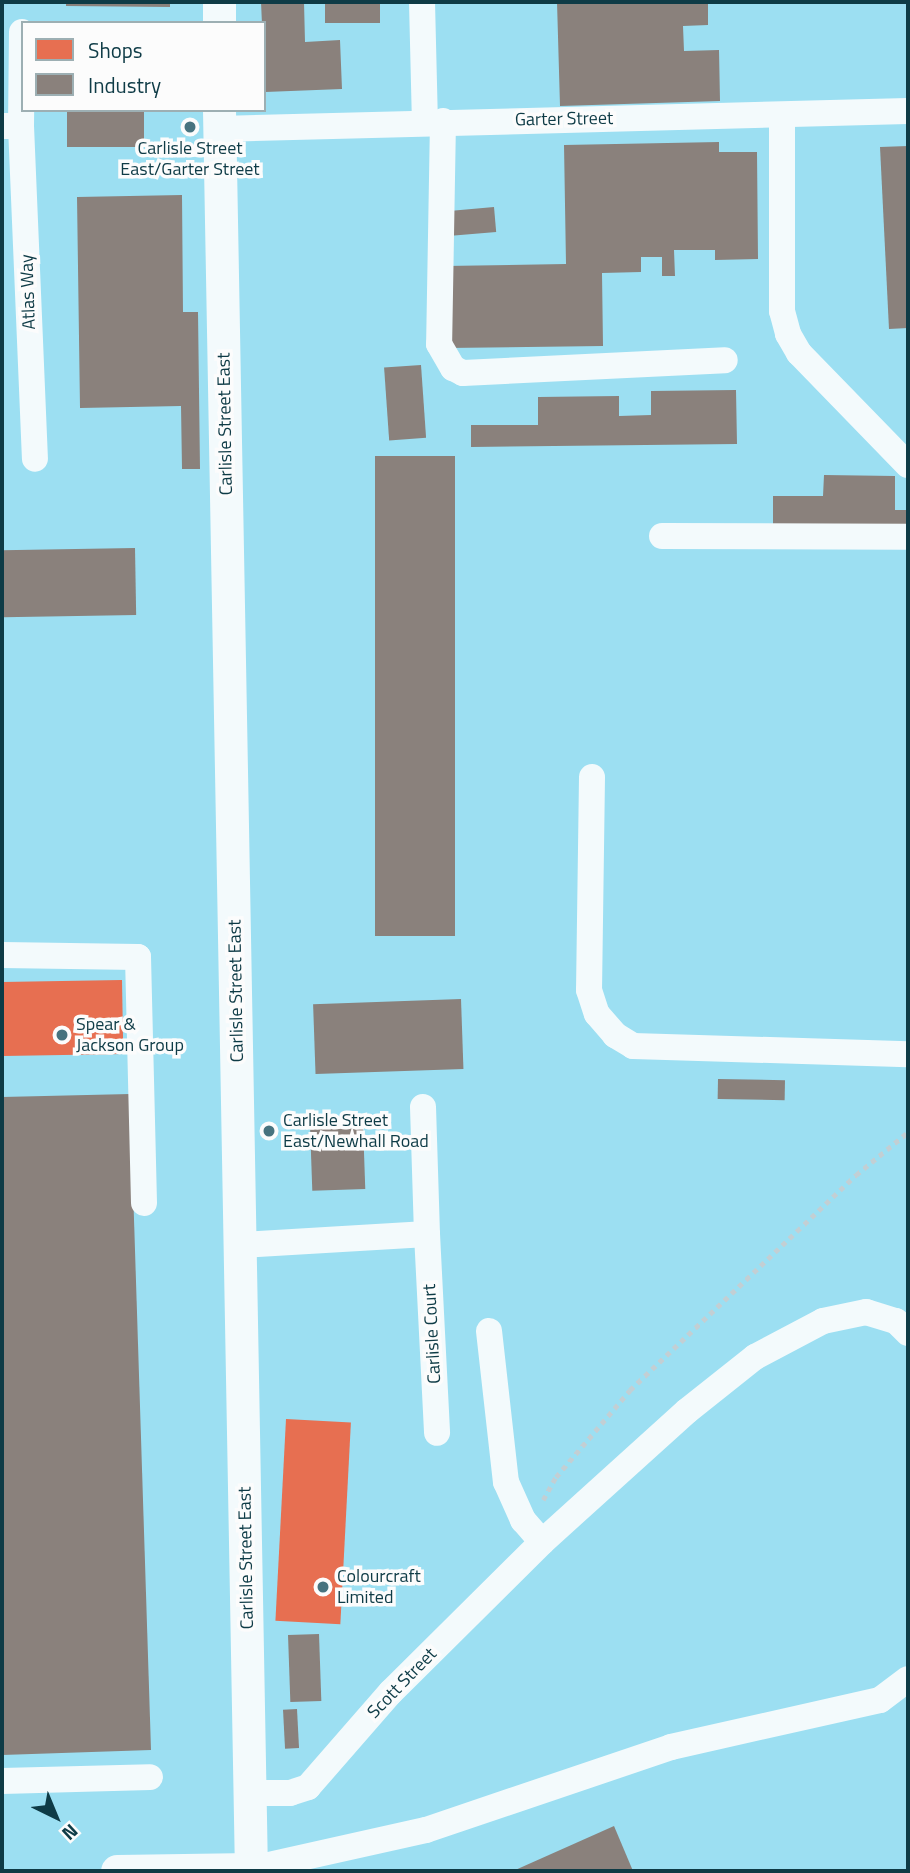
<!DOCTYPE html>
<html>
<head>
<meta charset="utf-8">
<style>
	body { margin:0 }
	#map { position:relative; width:910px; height:1873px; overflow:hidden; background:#b1dce8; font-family:"Titillium Web",sans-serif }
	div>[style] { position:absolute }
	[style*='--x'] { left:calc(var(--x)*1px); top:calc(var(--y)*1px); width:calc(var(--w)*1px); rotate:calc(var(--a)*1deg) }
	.built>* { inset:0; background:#9cdff2 }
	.shops>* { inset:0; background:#e76f51; transform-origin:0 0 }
	.industry>* { inset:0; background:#8a817c; transform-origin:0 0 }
	.path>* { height:4.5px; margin-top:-2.25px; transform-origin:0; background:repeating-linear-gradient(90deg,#c2cfd4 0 5px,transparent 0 10px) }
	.minor>* { height:26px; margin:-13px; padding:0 13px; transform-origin:13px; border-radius:13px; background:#f3fafc }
	.major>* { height:33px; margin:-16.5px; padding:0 16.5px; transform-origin:16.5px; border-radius:16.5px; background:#f3fafc }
	.dots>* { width:19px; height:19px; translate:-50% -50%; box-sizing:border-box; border:4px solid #fcfcfc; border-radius:50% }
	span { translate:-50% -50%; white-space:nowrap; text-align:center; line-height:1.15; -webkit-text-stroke:7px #fcfcfc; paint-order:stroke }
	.street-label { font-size:18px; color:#0e3b46 }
	.poi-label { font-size:18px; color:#0e3b46 }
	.left { translate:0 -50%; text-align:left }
	.frame { position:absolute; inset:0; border:4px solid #0e3b46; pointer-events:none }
	.legend { position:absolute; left:21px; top:21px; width:245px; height:91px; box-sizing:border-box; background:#fcfcfc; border:2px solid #9dafb3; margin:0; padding:9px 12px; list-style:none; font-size:21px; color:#0e3b46 }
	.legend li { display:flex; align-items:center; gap:14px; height:35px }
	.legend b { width:35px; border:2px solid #9dafb3 }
	.north { position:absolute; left:21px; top:1782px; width:70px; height:70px; -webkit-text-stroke:5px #fcfcfc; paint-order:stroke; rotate:137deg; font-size:19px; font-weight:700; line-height:28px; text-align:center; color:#0e3b46 }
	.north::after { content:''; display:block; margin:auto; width:24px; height:32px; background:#0e3b46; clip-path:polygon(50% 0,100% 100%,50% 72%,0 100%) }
</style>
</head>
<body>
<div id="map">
	<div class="built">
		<i style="clip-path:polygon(evenodd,2px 2px,908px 2px,908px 1871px,2px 1871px,2px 2px,23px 23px,264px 23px,264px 110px,23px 110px,23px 23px)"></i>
	</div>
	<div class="shops">
		<i style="left:122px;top:980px;width:74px;height:120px;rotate:89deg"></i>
		<i style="left:286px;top:1419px;width:65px;height:202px;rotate:3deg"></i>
	</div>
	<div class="industry">
		<i style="clip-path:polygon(66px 2px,170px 2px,170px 7px,66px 6px)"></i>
		<i style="clip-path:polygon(261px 2px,304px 2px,305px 42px,340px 40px,342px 89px,265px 92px)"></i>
		<i style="left:325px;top:2px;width:55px;height:21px"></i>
		<i style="clip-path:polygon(557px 2px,708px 2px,708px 25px,683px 26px,684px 51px,719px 50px,720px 101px,560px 106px)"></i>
		<i style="left:67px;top:110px;width:77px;height:37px"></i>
		<i style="clip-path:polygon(719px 142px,719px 152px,757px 152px,758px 259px,715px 260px,715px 250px,674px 250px,675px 276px,662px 276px,662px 257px,641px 257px,641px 272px,602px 273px,603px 346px,446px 348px,445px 266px,566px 264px,564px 145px)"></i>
		<i style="clip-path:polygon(908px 146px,908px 328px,889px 329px,880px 147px)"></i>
		<i style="clip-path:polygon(182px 195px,183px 312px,198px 312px,200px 469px,182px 469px,181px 406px,80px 408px,77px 197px)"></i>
		<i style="left:494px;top:207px;width:25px;height:45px;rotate:85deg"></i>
		<i style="left:421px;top:365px;width:73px;height:37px;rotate:86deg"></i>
		<i style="clip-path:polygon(736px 390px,737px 444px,471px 447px,471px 425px,538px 425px,538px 397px,619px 396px,619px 416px,651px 415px,651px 391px)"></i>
		<i style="left:455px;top:456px;width:480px;height:80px;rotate:90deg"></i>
		<i style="clip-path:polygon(824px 475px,895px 476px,895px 510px,908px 510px,908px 525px,773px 524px,773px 496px,823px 496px)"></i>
		<i style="left:135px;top:548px;width:67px;height:133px;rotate:89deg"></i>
		<i style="left:461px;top:999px;width:70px;height:148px;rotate:88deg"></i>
		<i style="left:718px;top:1079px;width:67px;height:20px;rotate:1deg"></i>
		<i style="clip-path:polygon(130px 1094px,151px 1750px,2px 1755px,2px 1097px)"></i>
		<i style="left:363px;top:1124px;width:65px;height:53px;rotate:88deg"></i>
		<i style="left:319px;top:1634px;width:67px;height:31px;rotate:88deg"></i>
		<i style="left:297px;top:1709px;width:39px;height:14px;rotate:87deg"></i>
		<i style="clip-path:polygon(614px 1826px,633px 1871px,513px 1871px)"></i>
	</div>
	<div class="path">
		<i style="--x:543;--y:1500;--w:26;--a:-61"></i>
		<i style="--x:556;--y:1477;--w:114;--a:-49.6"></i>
		<i style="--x:630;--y:1390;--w:312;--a:-43.6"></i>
		<i style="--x:856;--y:1175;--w:67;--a:-39.6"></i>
	</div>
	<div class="minor">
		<i style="--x:422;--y:2;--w:119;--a:88.6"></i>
		<i style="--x:782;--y:115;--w:196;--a:90"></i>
		<i style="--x:782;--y:311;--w:24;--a:75"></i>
		<i style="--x:788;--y:334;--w:22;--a:60"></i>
		<i style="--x:799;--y:353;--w:156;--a:45.8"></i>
		<i style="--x:443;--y:121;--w:223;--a:91"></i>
		<i style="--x:439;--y:344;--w:28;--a:60"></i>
		<i style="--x:453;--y:368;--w:11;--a:27"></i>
		<i style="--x:463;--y:373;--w:262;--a:-2.8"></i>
		<i style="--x:2;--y:126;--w:19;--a:0"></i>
		<i style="--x:21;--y:126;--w:94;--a:-89.4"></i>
		<i style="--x:21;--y:126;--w:333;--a:87.6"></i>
		<i style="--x:219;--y:129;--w:689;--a:-1.5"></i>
		<i style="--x:662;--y:536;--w:246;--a:0.2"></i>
		<i style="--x:592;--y:777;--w:213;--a:90.8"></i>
		<i style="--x:589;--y:990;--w:25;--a:72"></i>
		<i style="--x:597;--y:1014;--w:28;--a:49"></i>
		<i style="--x:615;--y:1035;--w:21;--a:31"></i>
		<i style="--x:633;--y:1046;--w:275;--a:1.7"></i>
		<i style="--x:2;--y:955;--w:136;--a:0.8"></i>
		<i style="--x:138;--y:957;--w:246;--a:88.6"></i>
		<i style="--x:423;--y:1107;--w:127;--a:88.2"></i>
		<i style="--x:241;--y:1245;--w:186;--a:-3.4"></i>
		<i style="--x:427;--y:1234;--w:199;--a:87.1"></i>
		<i style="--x:489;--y:1331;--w:152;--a:83.6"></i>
		<i style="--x:506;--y:1482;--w:42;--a:65.9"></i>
		<i style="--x:523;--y:1520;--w:29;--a:49"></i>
		<i style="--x:2;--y:1781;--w:148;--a:-1.5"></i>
		<i style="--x:250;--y:1793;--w:40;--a:0"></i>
		<i style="--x:290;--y:1793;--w:19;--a:-18"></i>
		<i style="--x:308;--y:1787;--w:126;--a:-48.9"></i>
		<i style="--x:391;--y:1692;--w:213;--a:-44.8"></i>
		<i style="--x:542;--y:1542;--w:195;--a:-42.1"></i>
		<i style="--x:687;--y:1411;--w:87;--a:-38.5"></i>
		<i style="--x:755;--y:1357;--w:77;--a:-27.9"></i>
		<i style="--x:823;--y:1321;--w:44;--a:-11.8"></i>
		<i style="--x:866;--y:1312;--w:31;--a:17"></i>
		<i style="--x:896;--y:1321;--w:17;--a:45"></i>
		<i style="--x:251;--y:1869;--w:179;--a:-12.6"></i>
		<i style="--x:426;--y:1830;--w:259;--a:-18.7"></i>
		<i style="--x:671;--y:1747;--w:214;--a:-12.7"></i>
		<i style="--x:880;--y:1700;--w:35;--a:-37"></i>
	</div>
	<div class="major">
		<i style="--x:219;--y:23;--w:21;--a:-90"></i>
		<i style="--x:219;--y:110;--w:1761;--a:88.96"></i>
		<i style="--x:117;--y:1871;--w:134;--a:-0.9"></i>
	</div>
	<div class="dots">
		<i style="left:190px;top:127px;background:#47737f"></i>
		<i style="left:62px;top:1035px;background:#47737f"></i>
		<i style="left:269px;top:1131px;background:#47737f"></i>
		<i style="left:323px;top:1587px;background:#47737f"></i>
	</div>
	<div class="street-label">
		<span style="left:564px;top:119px;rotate:-1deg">Garter Street</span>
		<span style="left:28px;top:292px;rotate:-92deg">Atlas Way</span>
		<span style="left:225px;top:424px;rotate:-91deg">Carlisle Street East</span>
		<span style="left:236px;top:991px;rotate:-91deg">Carlisle Street East</span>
		<span style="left:432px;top:1334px;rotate:-93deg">Carlisle Court</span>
		<span style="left:246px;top:1558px;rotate:-91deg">Carlisle Street East</span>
		<span style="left:402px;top:1683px;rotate:-46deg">Scott Street</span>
	</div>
	<div class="poi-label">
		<span style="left:190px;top:159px">Carlisle Street<br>East/Garter Street</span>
		<span class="left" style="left:76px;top:1035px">Spear &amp;<br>Jackson Group</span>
		<span class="left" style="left:283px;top:1131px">Carlisle Street<br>East/Newhall Road</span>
		<span class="left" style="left:337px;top:1587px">Colourcraft<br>Limited</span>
	</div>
	<div class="frame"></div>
	<ul class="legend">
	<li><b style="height:19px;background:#e76f51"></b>Shops</li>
	<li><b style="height:19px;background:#8a817c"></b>Industry</li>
	</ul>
	<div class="north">N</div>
</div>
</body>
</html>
